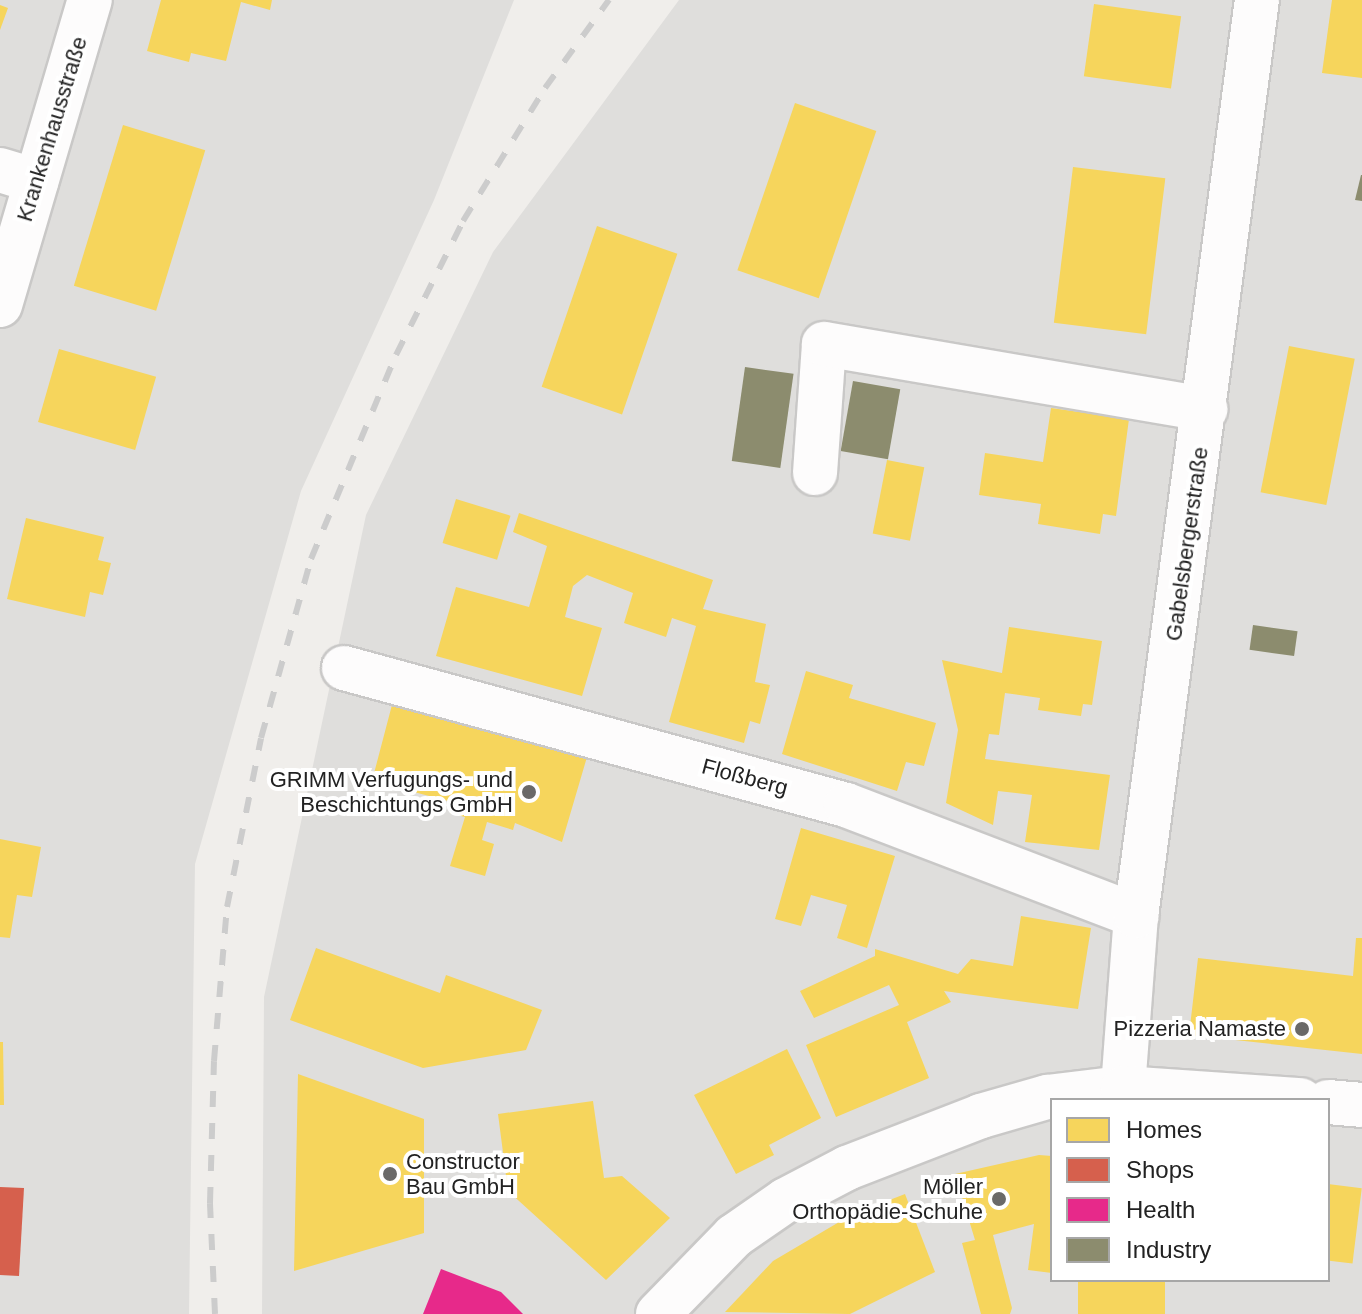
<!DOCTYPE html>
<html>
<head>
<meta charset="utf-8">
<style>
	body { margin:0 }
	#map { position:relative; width:1362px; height:1314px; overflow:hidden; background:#f0eeeb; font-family:Helvetica,sans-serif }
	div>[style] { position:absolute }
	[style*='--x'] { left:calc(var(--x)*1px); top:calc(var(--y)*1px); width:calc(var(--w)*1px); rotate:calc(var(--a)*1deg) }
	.residential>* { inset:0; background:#dfdedc }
	.homes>* { inset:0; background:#f6d55c; transform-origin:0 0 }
	.shops>* { inset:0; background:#d6604d }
	.health>* { inset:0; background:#e7298a }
	.industry>* { inset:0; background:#8c8c6e; transform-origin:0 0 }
	.roads { filter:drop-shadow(2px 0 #c9c8c7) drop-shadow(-2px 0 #c9c8c7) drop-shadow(0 2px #c9c8c7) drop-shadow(0 -2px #c9c8c7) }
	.minor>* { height:44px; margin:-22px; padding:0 22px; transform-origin:22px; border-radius:22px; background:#fdfcfc }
	.rail>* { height:6px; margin-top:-3px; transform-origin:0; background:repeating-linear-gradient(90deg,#ccc 0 16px,transparent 0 32px) }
	.dots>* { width:22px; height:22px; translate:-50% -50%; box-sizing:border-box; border:4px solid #fff; border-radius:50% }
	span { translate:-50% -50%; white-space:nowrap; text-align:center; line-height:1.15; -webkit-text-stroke:8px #fff; paint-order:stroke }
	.street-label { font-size:22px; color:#222 }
	.poi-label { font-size:22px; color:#222 }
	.right { translate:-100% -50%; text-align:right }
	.left { translate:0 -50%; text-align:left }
	.legend { position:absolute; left:1050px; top:1098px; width:280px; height:184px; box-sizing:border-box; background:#fff; border:2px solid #a7a7a7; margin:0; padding:10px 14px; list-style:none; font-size:24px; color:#222 }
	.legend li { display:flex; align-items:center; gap:16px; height:40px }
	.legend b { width:40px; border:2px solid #a7a7a7 }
</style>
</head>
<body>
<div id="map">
	<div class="residential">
		<i style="clip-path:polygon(0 0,514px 0,434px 200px,301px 491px,195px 864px,189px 1314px,0 1314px)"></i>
		<i style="clip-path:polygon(evenodd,679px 0,1362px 0,1362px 1314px,262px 1314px,264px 997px,366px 515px,493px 252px,679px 0,1052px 1100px,1328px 1100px,1328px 1280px,1052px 1280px,1052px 1100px)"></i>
	</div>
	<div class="homes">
		<i style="clip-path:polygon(161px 0,272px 0,270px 10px,241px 2px,226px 61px,191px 53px,189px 62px,147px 51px)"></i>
		<i style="clip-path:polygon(1332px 0,1362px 0,1362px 78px,1322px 73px)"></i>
		<i style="left:1094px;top:4px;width:88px;height:73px;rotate:8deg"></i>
		<i style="clip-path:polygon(0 5px,8px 8px,0 30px)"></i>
		<i style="left:795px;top:103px;width:86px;height:177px;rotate:19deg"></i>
		<i style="left:123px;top:125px;width:86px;height:168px;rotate:17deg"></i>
		<i style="left:1073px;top:167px;width:93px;height:157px;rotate:7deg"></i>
		<i style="left:597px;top:226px;width:85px;height:170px;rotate:19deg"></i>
		<i style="left:1289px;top:346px;width:67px;height:149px;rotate:11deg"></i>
		<i style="left:59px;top:349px;width:101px;height:76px;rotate:16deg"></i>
		<i style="clip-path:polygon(1051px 408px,1129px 419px,1116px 516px,1103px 514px,1100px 534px,1038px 524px,1041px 504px,979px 495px,985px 453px,1043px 462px)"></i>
		<i style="left:887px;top:460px;width:38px;height:75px;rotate:11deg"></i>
		<i style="left:456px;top:499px;width:57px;height:46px;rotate:17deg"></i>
		<i style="clip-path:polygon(519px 513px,713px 580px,703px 609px,766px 624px,755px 682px,770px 685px,760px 724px,750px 721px,744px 743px,669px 722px,696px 626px,672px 618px,666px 637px,624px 623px,633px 593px,587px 575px,573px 586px,565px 617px,602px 628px,582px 696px,436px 656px,456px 587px,529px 607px,547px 546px,513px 532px)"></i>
		<i style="clip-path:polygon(26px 518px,104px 537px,98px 560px,111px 563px,103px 595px,90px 592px,85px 617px,7px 599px)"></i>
		<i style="clip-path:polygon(1009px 627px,1102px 641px,1092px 705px,1083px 704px,1081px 716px,1038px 710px,1040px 698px,1005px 693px,999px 735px,989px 734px,985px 759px,1110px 775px,1099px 850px,1025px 842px,1032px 795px,998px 791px,993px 825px,946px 803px,958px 730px,942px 660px,1002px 673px)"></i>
		<i style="clip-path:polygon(806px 671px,853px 685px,849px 698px,936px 723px,924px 766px,906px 762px,897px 791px,782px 754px)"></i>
		<i style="clip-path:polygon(393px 701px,587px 757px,562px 842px,515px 823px,513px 830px,487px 822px,482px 840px,494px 844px,485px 876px,450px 866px,465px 817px,450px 813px,452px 802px,372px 781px)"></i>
		<i style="clip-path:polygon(801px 828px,895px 856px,867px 948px,837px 938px,847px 905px,811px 895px,801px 926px,775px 919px)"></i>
		<i style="clip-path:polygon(0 839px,41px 847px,32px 897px,17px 895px,10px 938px,0 937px)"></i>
		<i style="clip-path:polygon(1021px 916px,1091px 928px,1078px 1009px,944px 991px,951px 1002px,907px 1022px,929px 1078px,836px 1117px,806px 1045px,899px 1005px,889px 985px,814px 1018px,800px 991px,875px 956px,875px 949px,958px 974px,971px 959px,1013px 966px)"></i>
		<i style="clip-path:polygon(1356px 938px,1362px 938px,1362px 1054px,1189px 1035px,1198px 958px,1353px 976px)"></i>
		<i style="clip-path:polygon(316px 948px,440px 993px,446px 975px,542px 1010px,526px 1050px,423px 1068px,290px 1020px)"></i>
		<i style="clip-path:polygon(0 1042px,3px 1042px,4px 1105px,0 1105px)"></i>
		<i style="clip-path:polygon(787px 1049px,821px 1118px,769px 1145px,774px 1155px,736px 1174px,694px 1095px)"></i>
		<i style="clip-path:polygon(298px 1074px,424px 1119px,424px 1233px,294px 1271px)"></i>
		<i style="clip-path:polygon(593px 1101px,604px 1178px,622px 1176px,670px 1218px,606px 1280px,508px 1191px,498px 1114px)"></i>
		<i style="clip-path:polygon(1039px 1155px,1052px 1156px,1052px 1273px,1028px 1270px,1034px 1224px,993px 1235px,1012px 1308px,1010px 1314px,981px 1314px,962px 1243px,975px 1240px,955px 1174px)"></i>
		<i style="left:1328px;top:1184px;width:34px;height:76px;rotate:7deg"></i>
		<i style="clip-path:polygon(905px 1194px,935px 1272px,850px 1314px,725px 1312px,773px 1261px,851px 1215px)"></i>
		<i style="left:1078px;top:1280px;width:87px;height:34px"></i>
	</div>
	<div class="shops">
		<i style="clip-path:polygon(0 1187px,24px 1188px,19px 1276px,0 1275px)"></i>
	</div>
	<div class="health">
		<i style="clip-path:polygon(441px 1269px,501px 1292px,523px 1314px,423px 1314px)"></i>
	</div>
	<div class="industry">
		<i style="clip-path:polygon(1361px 175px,1362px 175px,1362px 201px,1355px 200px)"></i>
		<i style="left:745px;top:367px;width:49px;height:95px;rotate:8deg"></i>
		<i style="left:853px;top:381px;width:48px;height:71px;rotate:10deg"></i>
		<i style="left:1253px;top:625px;width:45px;height:25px;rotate:8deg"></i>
	</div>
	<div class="roads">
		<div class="minor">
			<i style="--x:0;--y:170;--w:38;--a:17"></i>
			<i style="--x:0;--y:305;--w:318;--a:-73.6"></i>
			<i style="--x:815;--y:473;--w:129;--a:-86"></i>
			<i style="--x:824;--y:344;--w:387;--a:9.7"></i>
			<i style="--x:344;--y:668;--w:520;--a:15.26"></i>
			<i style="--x:846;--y:805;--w:311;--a:20.9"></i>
			<i style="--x:1123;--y:1088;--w:172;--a:-85.7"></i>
			<i style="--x:1136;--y:916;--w:924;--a:-82.48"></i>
			<i style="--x:1328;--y:1102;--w:34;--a:5"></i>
			<i style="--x:658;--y:1314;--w:109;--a:-45.7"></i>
			<i style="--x:734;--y:1236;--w:63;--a:-34.7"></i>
			<i style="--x:786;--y:1200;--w:69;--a:-27.7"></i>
			<i style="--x:847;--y:1168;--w:144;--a:-21.2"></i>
			<i style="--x:981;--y:1116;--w:69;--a:-16.1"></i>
			<i style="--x:1047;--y:1097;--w:77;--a:-6.8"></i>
			<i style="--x:1123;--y:1088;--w:178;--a:3.9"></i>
		</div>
	</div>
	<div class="rail">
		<i style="--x:215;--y:1314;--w:111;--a:-92.6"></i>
		<i style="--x:210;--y:1203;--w:142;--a:-88.4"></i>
		<i style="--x:214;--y:1061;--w:155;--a:-85.2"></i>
		<i style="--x:227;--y:907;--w:172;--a:-78.6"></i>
		<i style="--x:261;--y:738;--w:186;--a:-74.4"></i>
		<i style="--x:311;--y:559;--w:221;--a:-67.4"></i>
		<i style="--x:396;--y:355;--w:150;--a:-63.4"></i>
		<i style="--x:463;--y:221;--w:156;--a:-58.3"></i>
		<i style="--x:545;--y:88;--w:109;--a:-54"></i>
	</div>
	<div class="dots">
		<i style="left:529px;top:792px;background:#6a6968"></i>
		<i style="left:1302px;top:1029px;background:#6a6968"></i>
		<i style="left:390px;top:1174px;background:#6a6968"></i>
		<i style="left:999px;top:1199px;background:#6a6968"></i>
	</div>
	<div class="street-label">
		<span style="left:52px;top:129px;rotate:-73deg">Krankenhausstraße</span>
		<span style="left:1187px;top:544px;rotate:-82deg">Gabelsbergerstraße</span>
		<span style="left:745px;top:777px;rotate:15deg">Floßberg</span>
	</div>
	<div class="poi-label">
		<span class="right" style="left:513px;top:792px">GRIMM Verfugungs- und<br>Beschichtungs GmbH</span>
		<span class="right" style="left:1286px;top:1029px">Pizzeria Namaste</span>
		<span class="left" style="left:406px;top:1174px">Constructor<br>Bau GmbH</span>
		<span class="right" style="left:983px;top:1199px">Möller<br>Orthopädie-Schuhe</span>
	</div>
	<ul class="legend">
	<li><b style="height:22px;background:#f6d55c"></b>Homes</li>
	<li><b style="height:22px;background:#d6604d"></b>Shops</li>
	<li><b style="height:22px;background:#e7298a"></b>Health</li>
	<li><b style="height:22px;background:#8c8c6e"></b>Industry</li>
	</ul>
</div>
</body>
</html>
